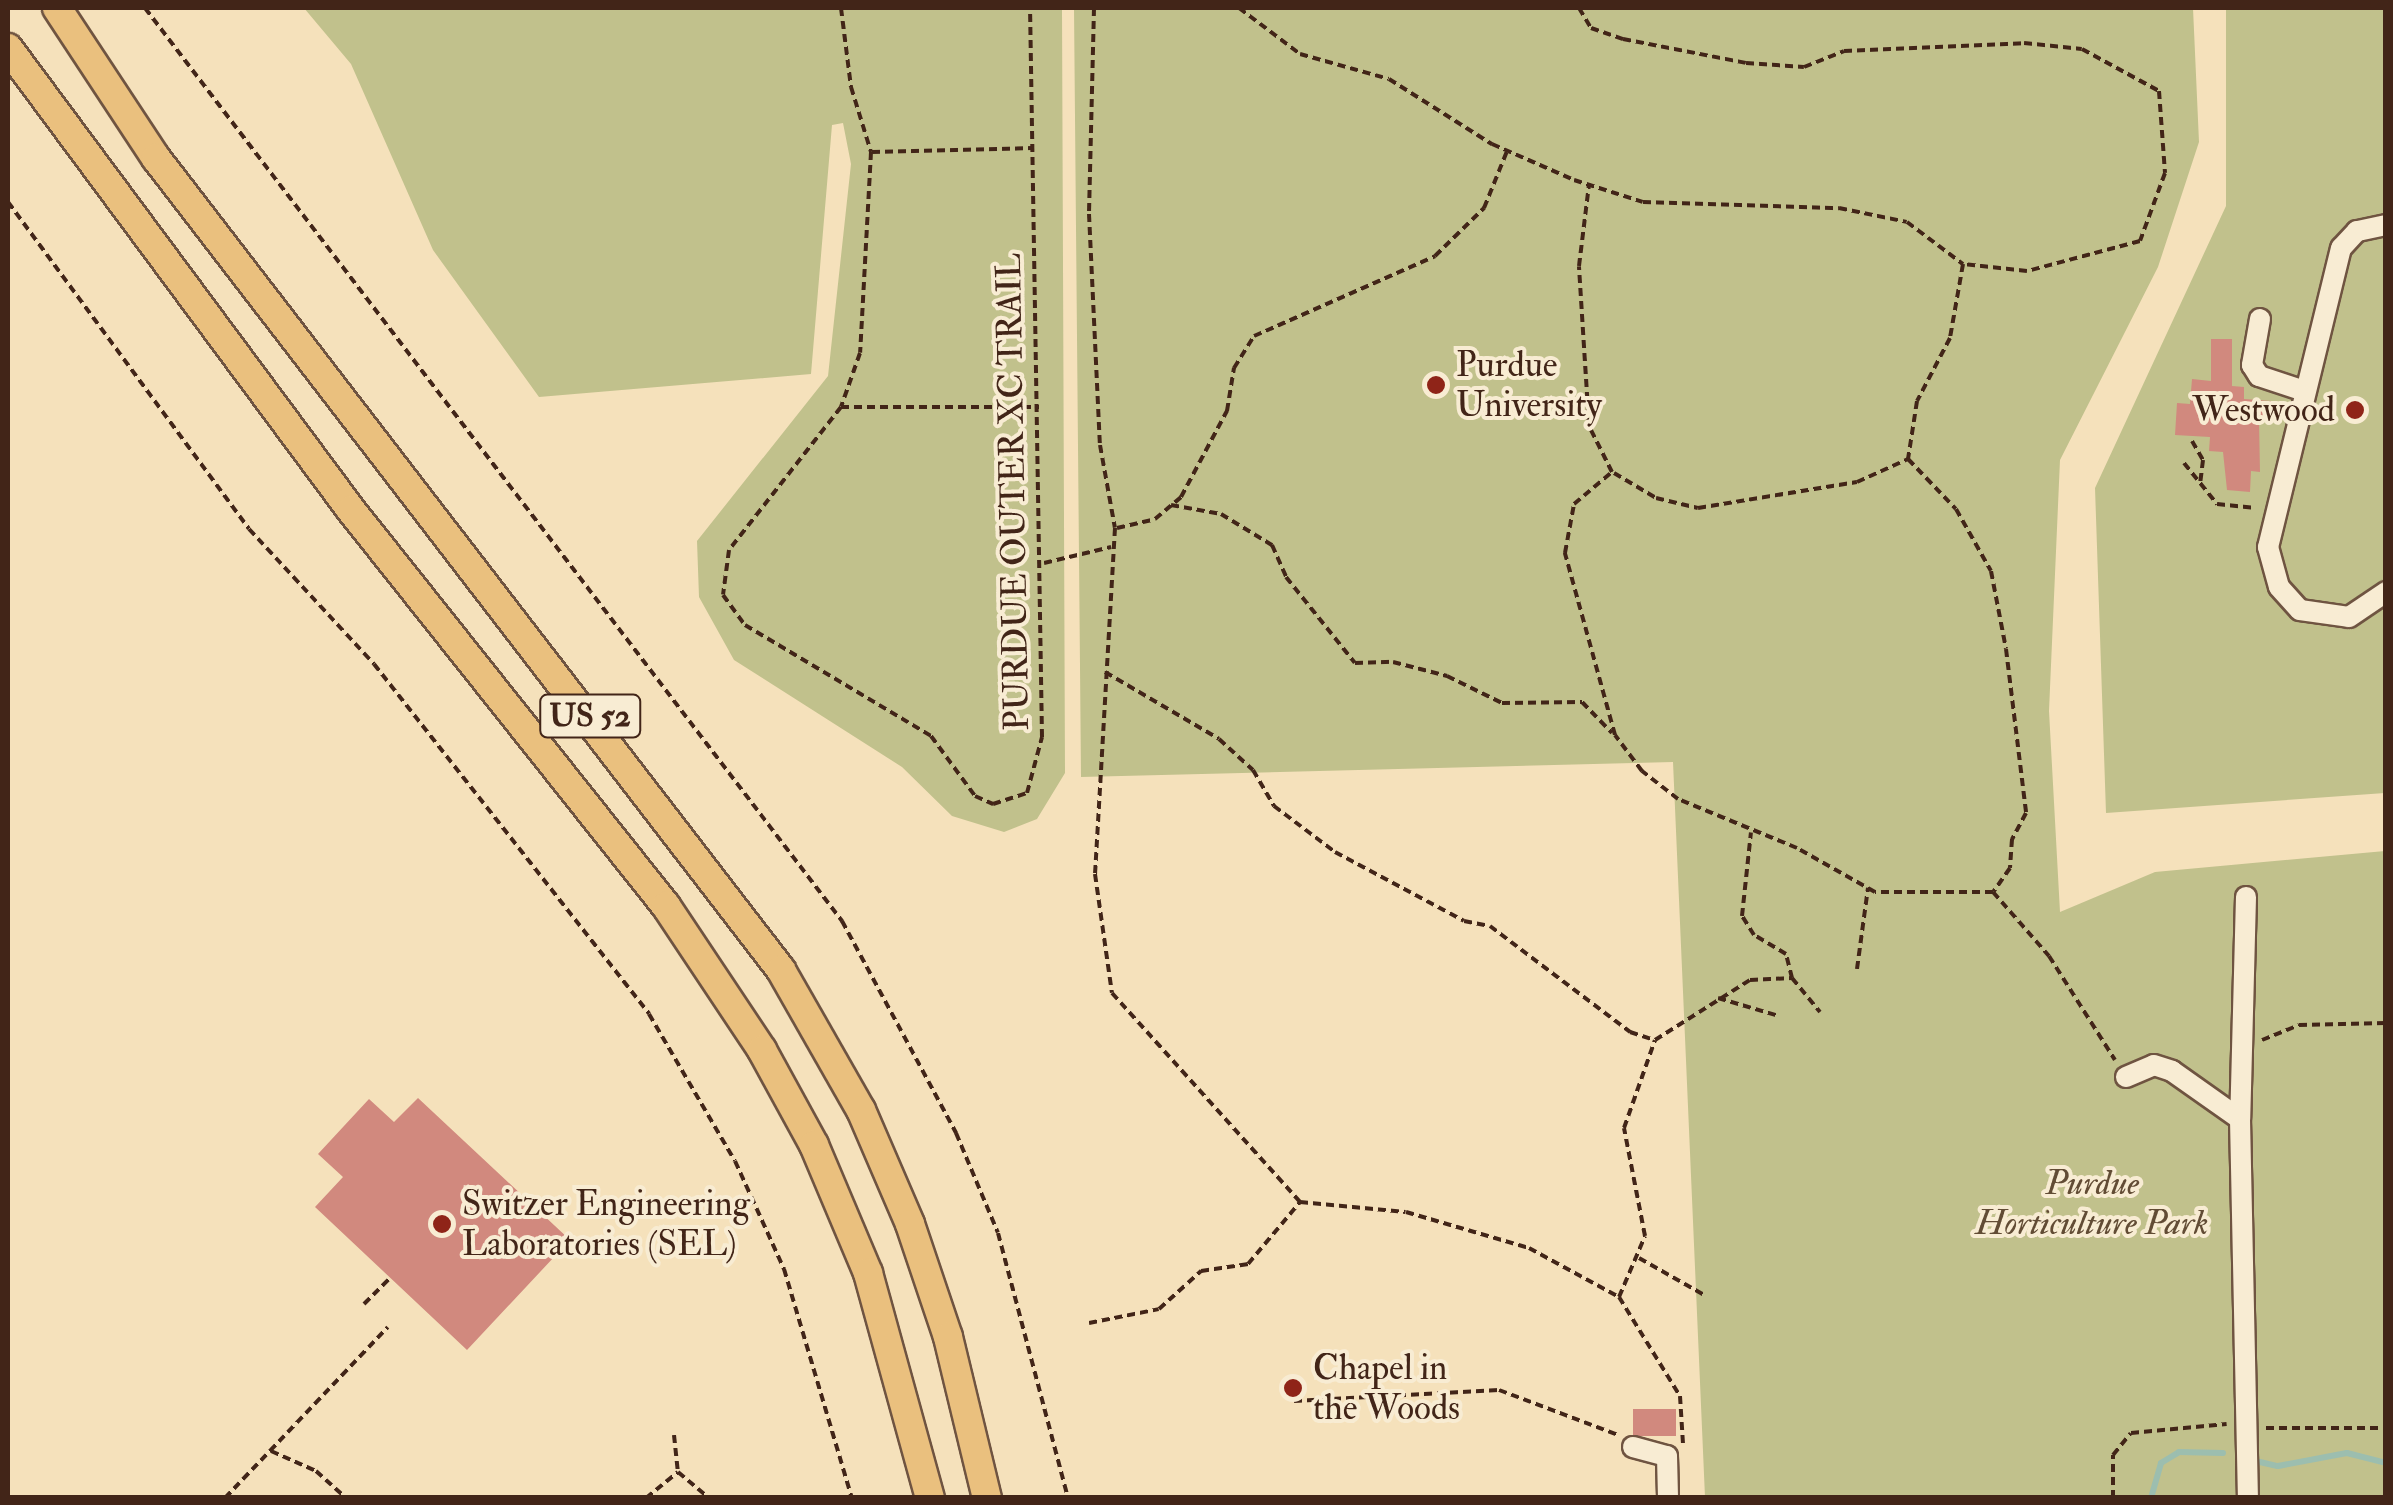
<!DOCTYPE html>
<html>
<head>
<meta charset="utf-8">
<style>
	body { margin:0 }
	#map { position:relative; width:2393px; height:1505px; overflow:hidden; background:#f5e1bb; font-family:"IM FELL Double Pica",serif }
	div>[style] { position:absolute }
	[style*='--x'] { left:calc(var(--x)*1px); top:calc(var(--y)*1px); width:calc(var(--w)*1px); rotate:calc(var(--a)*1deg) }
	.green>* { inset:0; background:#c1c18c }
	.stream>* { height:6px; margin:-3px; padding:0 3px; transform-origin:3px; border-radius:3px; background:#9cbeaf }
	.building>* { inset:0; background:#d1897e; transform-origin:0 0 }
	.path>* { height:4px; margin-top:-2px; transform-origin:0; background:repeating-linear-gradient(90deg,#422518 0 8px,transparent 0 13px) }
	.roads { filter:drop-shadow(2px 0 #6f5441) drop-shadow(-2px 0 #6f5441) drop-shadow(0 2px #6f5441) drop-shadow(0 -2px #6f5441) }
	.minor>* { height:20px; margin:-10px; padding:0 10px; transform-origin:10px; border-radius:10px; background:#f8ecd3 }
	.major>* { height:28px; margin:-14px; padding:0 14px; transform-origin:14px; border-radius:14px; background:#eac07e }
	.dots>* { width:28px; height:28px; translate:-50% -50%; box-sizing:border-box; border:5px solid #f8ecd3; border-radius:50% }
	span { translate:-50% -50%; white-space:nowrap; text-align:center; line-height:1.15; -webkit-text-stroke:8px #f8ecd3; paint-order:stroke }
	.shield-label span { padding:2px 8px; background:#f8ecd3; border:2px solid; border-radius:8px; -webkit-text-stroke-width:0 }
	.shield-label { font-size:32px; color:#422518; font-weight:700 }
	.poi-label { font-size:35px; color:#422518 }
	.left { translate:0 -50%; text-align:left }
	.right { translate:-100% -50%; text-align:right }
	.street-label { font-size:35px; color:#422518 }
	.park-label { font-size:35px; color:#624c35; font-style:italic }
	.frame { position:absolute; inset:0; border:10px solid #422518; pointer-events:none }
</style>
</head>
<body>
<div id="map">
	<div class="green">
		<i style="clip-path:polygon(304px 8px,1062px 8px,1065px 773px,1037px 819px,1004px 832px,952px 816px,902px 767px,734px 660px,699px 597px,697px 541px,828px 376px,851px 164px,843px 123px,832px 125px,811px 374px,539px 397px,433px 250px,351px 64px)"></i>
		<i style="clip-path:polygon(1074px 8px,2193px 8px,2199px 142px,2158px 267px,2060px 460px,2049px 711px,2060px 912px,2155px 872px,2385px 851px,2385px 1497px,1705px 1497px,1673px 762px,1081px 777px)"></i>
		<i style="clip-path:polygon(2226px 8px,2385px 8px,2385px 793px,2106px 813px,2095px 488px,2226px 206px)"></i>
	</div>
	<div class="stream">
		<i style="--x:2260;--y:1462;--w:18;--a:13"></i>
		<i style="--x:2278;--y:1466;--w:70;--a:-10.7"></i>
		<i style="--x:2347;--y:1453;--w:40;--a:14.4"></i>
		<i style="--x:2151;--y:1498;--w:36;--a:-74"></i>
		<i style="--x:2161;--y:1463;--w:21;--a:-31"></i>
		<i style="--x:2179;--y:1452;--w:44;--a:1.3"></i>
	</div>
	<div class="building">
		<i style="clip-path:polygon(2211px 339px,2232px 339px,2232px 386px,2244px 387px,2244px 399px,2271px 401px,2270px 419px,2259px 419px,2260px 472px,2251px 471px,2250px 492px,2227px 490px,2223px 452px,2209px 451px,2210px 437px,2175px 435px,2177px 403px,2190px 404px,2192px 379px,2211px 381px)"></i>
		<i style="clip-path:polygon(418px 1098px,570px 1240px,467px 1350px,315px 1207px,343px 1177px,318px 1154px,369px 1099px,394px 1122px)"></i>
		<i style="left:1676px;top:1409px;width:27px;height:43px;rotate:90deg"></i>
	</div>
	<div class="path">
		<i style="--x:145;--y:8;--w:1149;--a:52.64"></i>
		<i style="--x:842;--y:921;--w:241;--a:61.7"></i>
		<i style="--x:956;--y:1133;--w:108;--a:67.2"></i>
		<i style="--x:998;--y:1233;--w:274;--a:75.2"></i>
		<i style="--x:841;--y:8;--w:80;--a:82.8"></i>
		<i style="--x:851;--y:87;--w:68;--a:72.9"></i>
		<i style="--x:871;--y:152;--w:201;--a:93.1"></i>
		<i style="--x:860;--y:353;--w:57;--a:109.4"></i>
		<i style="--x:841;--y:407;--w:182;--a:128.1"></i>
		<i style="--x:729;--y:550;--w:45;--a:97.6"></i>
		<i style="--x:723;--y:595;--w:37;--a:54"></i>
		<i style="--x:745;--y:625;--w:217;--a:30.8"></i>
		<i style="--x:931;--y:736;--w:74;--a:53.7"></i>
		<i style="--x:975;--y:796;--w:20;--a:24"></i>
		<i style="--x:993;--y:804;--w:36;--a:-18"></i>
		<i style="--x:1027;--y:793;--w:58;--a:-75"></i>
		<i style="--x:1042;--y:737;--w:729;--a:-90.94"></i>
		<i style="--x:1094;--y:8;--w:206;--a:91.4"></i>
		<i style="--x:1089;--y:214;--w:231;--a:87.3"></i>
		<i style="--x:1100;--y:445;--w:84;--a:79.8"></i>
		<i style="--x:1115;--y:528;--w:347;--a:93.3"></i>
		<i style="--x:1095;--y:874;--w:120;--a:81.9"></i>
		<i style="--x:1112;--y:993;--w:281;--a:48"></i>
		<i style="--x:1300;--y:1202;--w:106;--a:5.4"></i>
		<i style="--x:1406;--y:1212;--w:128;--a:16.3"></i>
		<i style="--x:1529;--y:1248;--w:102;--a:28.6"></i>
		<i style="--x:1619;--y:1297;--w:66;--a:-66.9"></i>
		<i style="--x:1645;--y:1236;--w:110;--a:-101"></i>
		<i style="--x:1624;--y:1128;--w:93;--a:-70.6"></i>
		<i style="--x:1239;--y:8;--w:76;--a:37"></i>
		<i style="--x:1300;--y:54;--w:92;--a:15.7"></i>
		<i style="--x:1389;--y:79;--w:122;--a:32.3"></i>
		<i style="--x:1492;--y:144;--w:90;--a:23.7"></i>
		<i style="--x:1574;--y:180;--w:72;--a:17.7"></i>
		<i style="--x:1643;--y:202;--w:196;--a:1.8"></i>
		<i style="--x:1839;--y:208;--w:69;--a:11.6"></i>
		<i style="--x:1907;--y:222;--w:70;--a:36.9"></i>
		<i style="--x:1579;--y:8;--w:23;--a:59"></i>
		<i style="--x:1591;--y:28;--w:34;--a:19"></i>
		<i style="--x:1623;--y:39;--w:125;--a:11"></i>
		<i style="--x:1746;--y:63;--w:58;--a:3.9"></i>
		<i style="--x:1804;--y:67;--w:43;--a:-21.8"></i>
		<i style="--x:1844;--y:51;--w:180;--a:-2.5"></i>
		<i style="--x:2024;--y:43;--w:58;--a:5.9"></i>
		<i style="--x:2082;--y:49;--w:88;--a:28.6"></i>
		<i style="--x:2159;--y:91;--w:82;--a:85.8"></i>
		<i style="--x:2165;--y:173;--w:72;--a:110.2"></i>
		<i style="--x:2140;--y:241;--w:117;--a:165.1"></i>
		<i style="--x:2027;--y:271;--w:64;--a:-173.8"></i>
		<i style="--x:1963;--y:264;--w:75;--a:100"></i>
		<i style="--x:1950;--y:338;--w:71;--a:117.6"></i>
		<i style="--x:1917;--y:401;--w:59;--a:98.8"></i>
		<i style="--x:1908;--y:459;--w:69;--a:46.2"></i>
		<i style="--x:1956;--y:509;--w:71;--a:60.6"></i>
		<i style="--x:1991;--y:571;--w:79;--a:79.1"></i>
		<i style="--x:2006;--y:649;--w:165;--a:83"></i>
		<i style="--x:2026;--y:813;--w:30;--a:118"></i>
		<i style="--x:2012;--y:839;--w:29;--a:94"></i>
		<i style="--x:2010;--y:868;--w:29;--a:125"></i>
		<i style="--x:1993;--y:892;--w:118;--a:180"></i>
		<i style="--x:1875;--y:892;--w:90;--a:-150.6"></i>
		<i style="--x:1797;--y:848;--w:129;--a:-157.6"></i>
		<i style="--x:1678;--y:799;--w:46;--a:-142.1"></i>
		<i style="--x:1642;--y:771;--w:45;--a:-126.9"></i>
		<i style="--x:1615;--y:735;--w:189;--a:-105.4"></i>
		<i style="--x:1565;--y:553;--w:50;--a:-79.6"></i>
		<i style="--x:1574;--y:504;--w:50;--a:-40.1"></i>
		<i style="--x:1612;--y:472;--w:51;--a:-116.6"></i>
		<i style="--x:1589;--y:426;--w:160;--a:-93.6"></i>
		<i style="--x:1579;--y:266;--w:83;--a:-83"></i>
		<i style="--x:872;--y:152;--w:160;--a:-1.4"></i>
		<i style="--x:8;--y:202;--w:406;--a:53.6"></i>
		<i style="--x:249;--y:529;--w:184;--a:47.2"></i>
		<i style="--x:374;--y:664;--w:445;--a:51.8"></i>
		<i style="--x:649;--y:1014;--w:170;--a:59.7"></i>
		<i style="--x:735;--y:1161;--w:119;--a:65.6"></i>
		<i style="--x:784;--y:1269;--w:239;--a:73.5"></i>
		<i style="--x:841;--y:407;--w:198;--a:0"></i>
		<i style="--x:2192;--y:441;--w:22;--a:60"></i>
		<i style="--x:2203;--y:460;--w:23;--a:97"></i>
		<i style="--x:2184;--y:463;--w:53;--a:51.2"></i>
		<i style="--x:2217;--y:504;--w:39;--a:6"></i>
		<i style="--x:1614;--y:473;--w:49;--a:30.8"></i>
		<i style="--x:1656;--y:498;--w:43;--a:13.4"></i>
		<i style="--x:1698;--y:508;--w:161;--a:-9.3"></i>
		<i style="--x:1857;--y:482;--w:56;--a:-24.3"></i>
		<i style="--x:1171;--y:505;--w:51;--a:10.2"></i>
		<i style="--x:1221;--y:514;--w:60;--a:31.3"></i>
		<i style="--x:1272;--y:545;--w:35;--a:66"></i>
		<i style="--x:1286;--y:577;--w:110;--a:51.3"></i>
		<i style="--x:1355;--y:663;--w:38;--a:-2"></i>
		<i style="--x:1393;--y:662;--w:56;--a:14.5"></i>
		<i style="--x:1447;--y:676;--w:61;--a:26.1"></i>
		<i style="--x:1502;--y:703;--w:80;--a:-0.7"></i>
		<i style="--x:1582;--y:702;--w:43;--a:45.9"></i>
		<i style="--x:1117;--y:528;--w:39;--a:-13"></i>
		<i style="--x:1155;--y:519;--w:34;--a:-40"></i>
		<i style="--x:1181;--y:497;--w:98;--a:-61.9"></i>
		<i style="--x:1227;--y:411;--w:44;--a:-80.8"></i>
		<i style="--x:1234;--y:368;--w:38;--a:-58"></i>
		<i style="--x:1254;--y:336;--w:198;--a:-23.8"></i>
		<i style="--x:1435;--y:256;--w:69;--a:-44.4"></i>
		<i style="--x:1484;--y:208;--w:61;--a:-68"></i>
		<i style="--x:1044;--y:563;--w:69;--a:-13.4"></i>
		<i style="--x:1105;--y:672;--w:132;--a:30.4"></i>
		<i style="--x:1219;--y:739;--w:46;--a:42.4"></i>
		<i style="--x:1253;--y:770;--w:42;--a:59.7"></i>
		<i style="--x:1274;--y:806;--w:76;--a:37"></i>
		<i style="--x:1335;--y:852;--w:146;--a:28.1"></i>
		<i style="--x:1464;--y:921;--w:26;--a:11"></i>
		<i style="--x:1490;--y:926;--w:176;--a:37.1"></i>
		<i style="--x:1630;--y:1032;--w:26;--a:18"></i>
		<i style="--x:1655;--y:1040;--w:112;--a:-32.3"></i>
		<i style="--x:1750;--y:980;--w:42;--a:-2.7"></i>
		<i style="--x:1792;--y:978;--w:25;--a:-104"></i>
		<i style="--x:1786;--y:954;--w:37;--a:-149"></i>
		<i style="--x:1754;--y:935;--w:22;--a:-122"></i>
		<i style="--x:1742;--y:916;--w:84;--a:-83.9"></i>
		<i style="--x:1993;--y:892;--w:85;--a:48.8"></i>
		<i style="--x:2049;--y:956;--w:123;--a:57.6"></i>
		<i style="--x:1857;--y:969;--w:82;--a:-82.3"></i>
		<i style="--x:1792;--y:978;--w:44;--a:50.5"></i>
		<i style="--x:1718;--y:998;--w:64;--a:16.4"></i>
		<i style="--x:2262;--y:1040;--w:40;--a:-22"></i>
		<i style="--x:2299;--y:1025;--w:87;--a:-1.3"></i>
		<i style="--x:1639;--y:1258;--w:75;--a:29.6"></i>
		<i style="--x:1619;--y:1297;--w:116;--a:58.4"></i>
		<i style="--x:1680;--y:1396;--w:48;--a:86.4"></i>
		<i style="--x:364;--y:1304;--w:37;--a:-45"></i>
		<i style="--x:1089;--y:1323;--w:71;--a:-11.3"></i>
		<i style="--x:1159;--y:1309;--w:57;--a:-42.1"></i>
		<i style="--x:1201;--y:1271;--w:48;--a:-8.5"></i>
		<i style="--x:1248;--y:1264;--w:81;--a:-50"></i>
		<i style="--x:1294;--y:1401;--w:205;--a:-3.1"></i>
		<i style="--x:1499;--y:1390;--w:127;--a:20.7"></i>
		<i style="--x:2266;--y:1428;--w:120;--a:0"></i>
		<i style="--x:674;--y:1435;--w:37;--a:84"></i>
		<i style="--x:271;--y:1451;--w:49;--a:24"></i>
		<i style="--x:316;--y:1471;--w:40;--a:42"></i>
		<i style="--x:225;--y:1498;--w:236;--a:-46.4"></i>
		<i style="--x:646;--y:1498;--w:41;--a:-39.1"></i>
		<i style="--x:678;--y:1472;--w:40;--a:40"></i>
		<i style="--x:2113;--y:1498;--w:43;--a:-90"></i>
		<i style="--x:2113;--y:1455;--w:28;--a:-51"></i>
		<i style="--x:2131;--y:1433;--w:96;--a:-5.4"></i>
	</div>
	<div class="roads">
		<div class="minor">
			<i style="--x:2386;--y:225;--w:30;--a:168"></i>
			<i style="--x:2357;--y:231;--w:23;--a:133"></i>
			<i style="--x:2341;--y:248;--w:308;--a:103.7"></i>
			<i style="--x:2268;--y:547;--w:41;--a:74.6"></i>
			<i style="--x:2279;--y:587;--w:31;--a:48"></i>
			<i style="--x:2300;--y:610;--w:49;--a:8.1"></i>
			<i style="--x:2349;--y:617;--w:45;--a:-34"></i>
			<i style="--x:2260;--y:319;--w:47;--a:99.9"></i>
			<i style="--x:2252;--y:365;--w:13;--a:58"></i>
			<i style="--x:2259;--y:376;--w:47;--a:18.4"></i>
			<i style="--x:2246;--y:897;--w:222;--a:91.5"></i>
			<i style="--x:2240;--y:1119;--w:379;--a:88.8"></i>
			<i style="--x:2126;--y:1077;--w:30;--a:-23"></i>
			<i style="--x:2154;--y:1065;--w:19;--a:18"></i>
			<i style="--x:2172;--y:1071;--w:83;--a:35.2"></i>
			<i style="--x:1633;--y:1447;--w:35;--a:15"></i>
			<i style="--x:1667;--y:1456;--w:42;--a:88.6"></i>
		</div>
		<div class="major">
			<i style="--x:57;--y:8;--w:180;--a:56.6"></i>
			<i style="--x:156;--y:158;--w:1025;--a:52.41"></i>
			<i style="--x:781;--y:970;--w:161;--a:60.3"></i>
			<i style="--x:861;--y:1110;--w:124;--a:66.7"></i>
			<i style="--x:910;--y:1224;--w:119;--a:71.4"></i>
			<i style="--x:948;--y:1337;--w:166;--a:76.4"></i>
			<i style="--x:8;--y:48;--w:575;--a:53.41"></i>
			<i style="--x:351;--y:510;--w:506;--a:51.5"></i>
			<i style="--x:666;--y:906;--w:173;--a:56.3"></i>
			<i style="--x:762;--y:1050;--w:108;--a:61.3"></i>
			<i style="--x:814;--y:1145;--w:139;--a:67.1"></i>
			<i style="--x:868;--y:1273;--w:233;--a:74.6"></i>
		</div>
	</div>
	<div class="dots">
		<i style="left:1436px;top:385px;background:#8f2418"></i>
		<i style="left:2355px;top:410px;background:#8f2418"></i>
		<i style="left:442px;top:1224px;background:#8f2418"></i>
		<i style="left:1293px;top:1388px;background:#8f2418"></i>
	</div>
	<div class="shield-label">
		<span style="left:590px;top:716px">US 52</span>
	</div>
	<div class="poi-label">
		<span class="left" style="left:1456px;top:385px">Purdue<br>University</span>
		<span class="right" style="left:2335px;top:410px">Westwood</span>
		<span class="left" style="left:462px;top:1224px">Switzer Engineering<br>Laboratories (SEL)</span>
		<span class="left" style="left:1313px;top:1388px">Chapel in<br>the Woods</span>
	</div>
	<div class="street-label">
		<span style="left:1013px;top:492px;rotate:-91deg">PURDUE OUTER XC TRAIL</span>
	</div>
	<div class="park-label">
		<span style="left:2092px;top:1203px">Purdue<br>Horticulture Park</span>
	</div>
	<div class="frame"></div>
</div>
</body>
</html>
